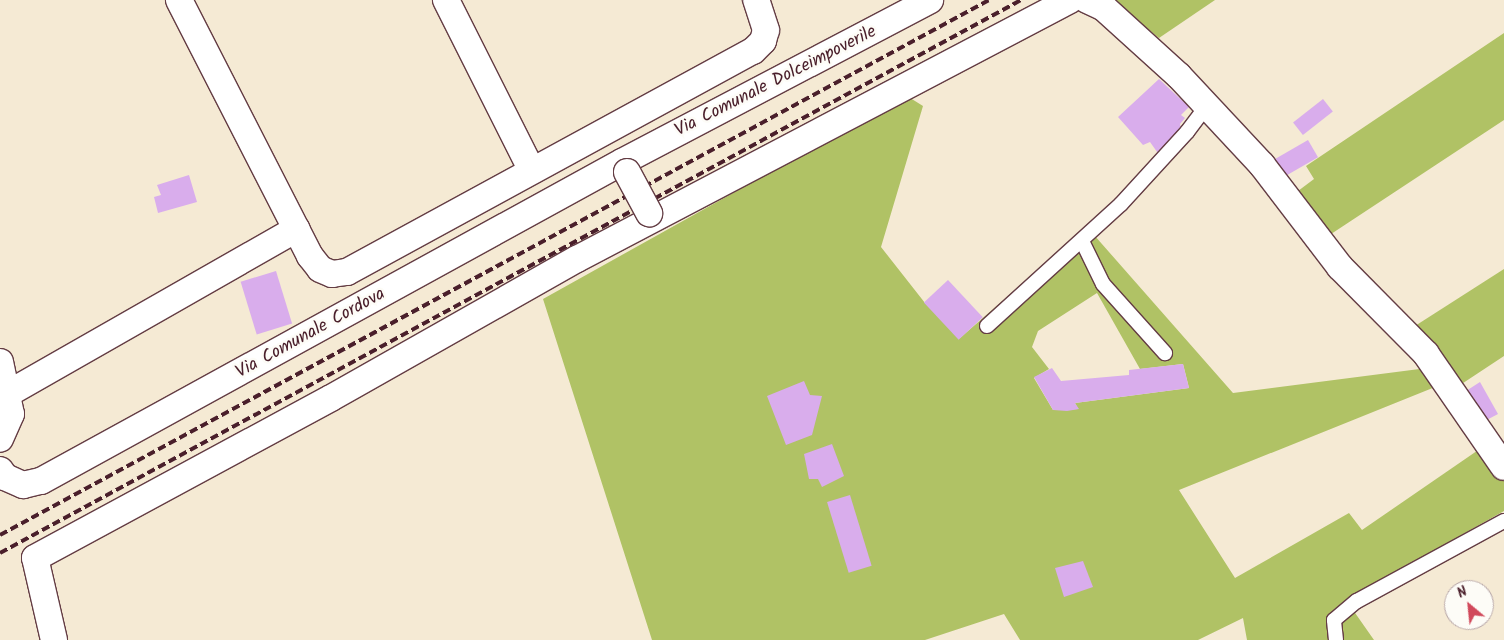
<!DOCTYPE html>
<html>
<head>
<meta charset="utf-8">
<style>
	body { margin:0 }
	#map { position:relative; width:1504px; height:640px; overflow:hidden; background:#f5ead4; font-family:Kalam,sans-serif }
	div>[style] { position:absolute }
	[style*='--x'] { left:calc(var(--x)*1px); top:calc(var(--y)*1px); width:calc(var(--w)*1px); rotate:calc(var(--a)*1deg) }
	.green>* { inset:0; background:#b0c265 }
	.building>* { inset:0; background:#d9adec; transform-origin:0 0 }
	.roads { filter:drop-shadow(1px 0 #643d44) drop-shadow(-1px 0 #643d44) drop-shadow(0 1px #643d44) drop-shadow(0 -1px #643d44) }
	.lane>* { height:14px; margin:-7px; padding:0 7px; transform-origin:7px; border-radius:7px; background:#fff }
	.street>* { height:26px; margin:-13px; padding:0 13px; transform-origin:13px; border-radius:13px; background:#fff }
	.rail>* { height:4px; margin-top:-2px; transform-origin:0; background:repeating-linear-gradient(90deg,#4a1f2b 0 8px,transparent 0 12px) }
	.bridges { filter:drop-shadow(1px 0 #643d44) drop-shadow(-1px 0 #643d44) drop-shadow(0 1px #643d44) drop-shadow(0 -1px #643d44) }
	.street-bridge>* { height:26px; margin:-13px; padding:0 13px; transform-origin:13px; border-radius:13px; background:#fff }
	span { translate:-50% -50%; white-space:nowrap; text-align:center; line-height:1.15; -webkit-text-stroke:5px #fdfcf7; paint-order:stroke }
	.street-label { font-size:18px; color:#4a1f2b }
	.north { position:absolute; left:1444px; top:580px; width:50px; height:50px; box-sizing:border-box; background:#fdfcf7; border:1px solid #b5a4a5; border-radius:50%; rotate:332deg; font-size:14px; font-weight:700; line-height:20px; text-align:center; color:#4a1f2b }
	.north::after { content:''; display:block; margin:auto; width:18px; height:22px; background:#d1495b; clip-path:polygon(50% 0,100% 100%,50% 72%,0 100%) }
</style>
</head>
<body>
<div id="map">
	<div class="green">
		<i style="clip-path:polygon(1112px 0,1215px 0,1159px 38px)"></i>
		<i style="clip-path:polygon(1504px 33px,1504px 120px,1325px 238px,1294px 194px,1314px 179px,1306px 166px)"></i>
		<i style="clip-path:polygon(evenodd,907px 96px,923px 106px,881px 247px,925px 303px,960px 338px,1087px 227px,1233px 393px,1435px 367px,1404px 333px,1504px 269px,1504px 356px,1451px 391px,1445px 383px,1179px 490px,1235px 578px,1349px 513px,1362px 530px,1487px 444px,1504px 467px,1504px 511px,1346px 600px,1374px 640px,1247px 640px,1243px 618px,1198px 640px,1020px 640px,1004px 614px,925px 640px,652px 640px,543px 299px,907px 96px,1097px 293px,1140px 369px,1183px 364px,1189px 388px,1075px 403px,1078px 409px,1053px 410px,1034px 378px,1049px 369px,1032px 347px,1038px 331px,1097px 293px)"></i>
	</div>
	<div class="building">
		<i style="clip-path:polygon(1159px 79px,1189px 107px,1181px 115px,1185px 118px,1180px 124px,1182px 133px,1160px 156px,1150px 142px,1143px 145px,1118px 117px)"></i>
		<i style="left:1323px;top:99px;width:16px;height:38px;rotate:52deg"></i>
		<i style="left:1308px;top:140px;width:20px;height:38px;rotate:60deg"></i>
		<i style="clip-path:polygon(189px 175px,197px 202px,158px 213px,154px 197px,161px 195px,157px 185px)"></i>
		<i style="left:276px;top:271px;width:55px;height:37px;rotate:73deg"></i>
		<i style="left:948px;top:280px;width:51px;height:33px;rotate:47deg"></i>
		<i style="clip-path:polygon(1183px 364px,1189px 388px,1075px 403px,1079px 409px,1067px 411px,1053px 410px,1034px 377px,1052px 368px,1061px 381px,1129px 375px,1129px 370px)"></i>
		<i style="clip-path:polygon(804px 381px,810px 395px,822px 396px,812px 435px,786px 445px,767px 396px)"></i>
		<i style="clip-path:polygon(1480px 382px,1498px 414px,1481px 423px,1466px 391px)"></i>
		<i style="clip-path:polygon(832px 444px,844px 476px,822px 487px,818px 479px,809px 479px,804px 454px)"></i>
		<i style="left:850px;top:495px;width:74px;height:24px;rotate:73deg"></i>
		<i style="clip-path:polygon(1083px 561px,1093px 587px,1064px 597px,1055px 568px)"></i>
	</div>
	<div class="roads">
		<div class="lane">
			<i style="--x:1082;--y:241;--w:48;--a:64"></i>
			<i style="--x:1103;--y:284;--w:93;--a:48.1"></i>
			<i style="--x:987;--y:326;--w:181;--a:-42.3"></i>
			<i style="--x:1121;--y:204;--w:98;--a:-47.5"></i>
			<i style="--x:1187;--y:132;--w:34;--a:-53"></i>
			<i style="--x:1336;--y:640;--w:20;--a:-96"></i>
			<i style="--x:1334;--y:620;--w:30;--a:-40"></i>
			<i style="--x:1357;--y:601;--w:167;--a:-28.6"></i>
		</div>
		<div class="street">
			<i style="--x:179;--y:0;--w:288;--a:62.9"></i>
			<i style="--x:310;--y:256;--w:16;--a:52"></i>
			<i style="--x:320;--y:269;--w:13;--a:23"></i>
			<i style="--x:332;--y:274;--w:15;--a:-8"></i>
			<i style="--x:347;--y:272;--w:462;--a:-28.6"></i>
			<i style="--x:753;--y:51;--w:14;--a:-45"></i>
			<i style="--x:763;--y:41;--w:11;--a:-75"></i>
			<i style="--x:766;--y:30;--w:32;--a:-108"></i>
			<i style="--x:446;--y:0;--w:191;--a:63.3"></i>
			<i style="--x:1087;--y:0;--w:19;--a:25"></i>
			<i style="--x:1104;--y:8;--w:101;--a:42.2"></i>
			<i style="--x:1179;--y:76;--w:122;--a:47"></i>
			<i style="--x:1262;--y:165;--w:128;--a:52.6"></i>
			<i style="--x:1340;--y:267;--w:122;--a:45.3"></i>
			<i style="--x:1426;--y:354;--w:137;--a:55.4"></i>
			<i style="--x:0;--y:362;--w:53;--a:78.1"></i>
			<i style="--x:11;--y:414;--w:27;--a:114"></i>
			<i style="--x:9;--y:393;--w:331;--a:-29.7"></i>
			<i style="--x:0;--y:470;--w:9;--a:54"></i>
			<i style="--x:5;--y:477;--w:20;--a:24"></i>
			<i style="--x:23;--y:485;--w:18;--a:-13"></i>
			<i style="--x:41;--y:481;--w:663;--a:-28.77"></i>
			<i style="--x:622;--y:162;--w:348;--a:-27.7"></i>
			<i style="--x:54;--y:640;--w:84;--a:-103"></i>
			<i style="--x:35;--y:558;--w:336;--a:-28.4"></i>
			<i style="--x:331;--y:398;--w:283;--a:-29.5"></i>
			<i style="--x:577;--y:259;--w:557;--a:-27.72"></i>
		</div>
	</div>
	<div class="rail">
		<i style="--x:0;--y:535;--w:1124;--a:-28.41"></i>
		<i style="--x:0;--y:553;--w:1161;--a:-28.44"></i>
	</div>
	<div class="bridges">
		<div class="street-bridge">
			<i style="--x:627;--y:172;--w:47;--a:61.8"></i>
		</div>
	</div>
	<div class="street-label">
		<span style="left:776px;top:82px;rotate:-27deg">Via Comunale Dolceimpoverile</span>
		<span style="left:311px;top:334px;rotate:-29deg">Via Comunale Cordova</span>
	</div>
	<div class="north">N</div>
</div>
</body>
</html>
